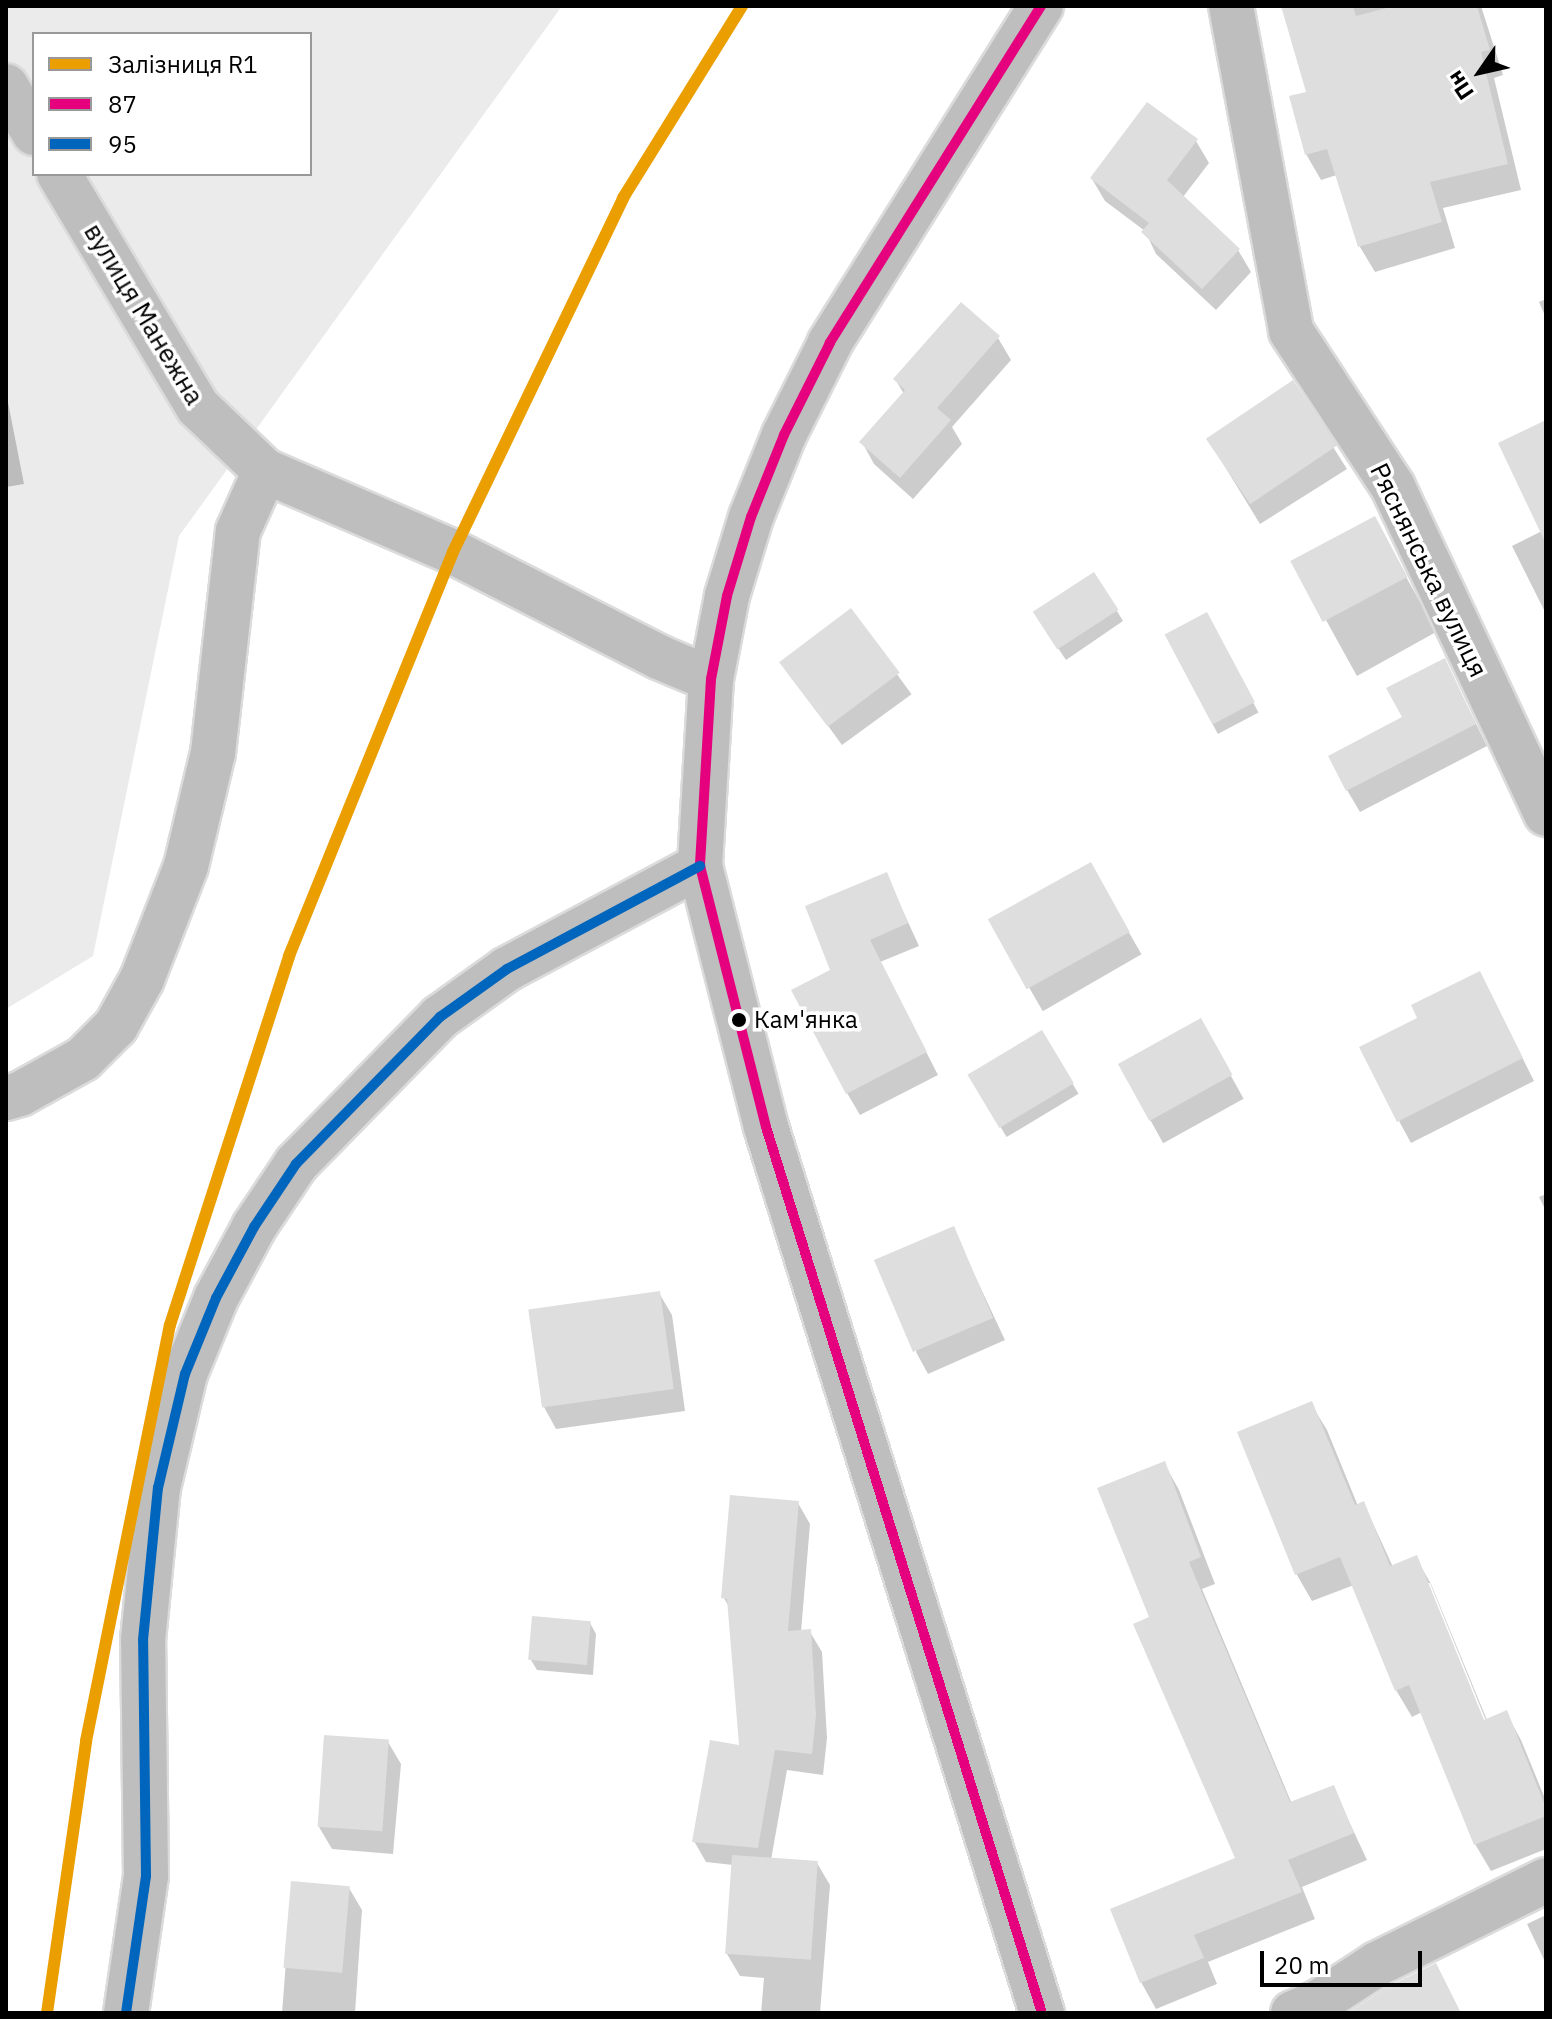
<!DOCTYPE html>
<html>
<head>
<meta charset="utf-8">
<style>
	body { margin:0 }
	#map { position:relative; width:1552px; height:2019px; overflow:hidden; background:#fff; font-family:"IBM Plex Sans",sans-serif }
	div>[style] { position:absolute }
	[style*='--x'] { left:calc(var(--x)*1px); top:calc(var(--y)*1px); width:calc(var(--w)*1px); rotate:calc(var(--a)*1deg) }
	.green>* { inset:0; background:#ebebeb }
	.shadow>* { inset:0; background:#0003; transform-origin:0 0 }
	.building>* { inset:0; background:#dedede; transform-origin:0 0 }
	.roads { filter:drop-shadow(2px 0 #dbdbdb) drop-shadow(-2px 0 #dbdbdb) drop-shadow(0 2px #dbdbdb) drop-shadow(0 -2px #dbdbdb) }
	.minor>* { height:44px; margin:-22px; padding:0 22px; transform-origin:22px; border-radius:22px; background:#bebebe }
	.major>* { height:44px; margin:-22px; padding:0 22px; transform-origin:22px; border-radius:22px; background:#bebebe }
	.bus-1>* { height:10px; margin:-5px; padding:0 5px; transform-origin:5px; border-radius:5px; background:#e5007d }
	.bus-2>* { height:10px; margin:-5px; padding:0 5px; transform-origin:5px; border-radius:5px; background:#0065bd }
	.rail-1>* { height:12px; margin:-6px; padding:0 6px; transform-origin:6px; border-radius:6px; background:#eb9e00 }
	.dots>* { width:22px; height:22px; translate:-50% -50%; box-sizing:border-box; border:4px solid #fff; border-radius:50% }
	span { translate:-50% -50%; white-space:nowrap; text-align:center; line-height:1.15; -webkit-text-stroke:7px #fff; paint-order:stroke }
	.bus-label { font-size:24px; color:#000 }
	.left { translate:0 -50%; text-align:left }
	.street-label { font-size:26px; color:#000 }
	.frame { position:absolute; inset:0; border:8px solid #000; pointer-events:none }
	.legend { position:absolute; left:32px; top:32px; width:280px; height:144px; box-sizing:border-box; background:#fff; border:2px solid #999; margin:0; padding:10px 14px; list-style:none; font-size:24px; color:#000 }
	.legend li { display:flex; align-items:center; gap:16px; height:40px }
	.legend b { width:40px; border:2px solid #999 }
	.north { position:absolute; left:1440px; top:32px; width:80px; height:80px; -webkit-text-stroke:6px #fff; paint-order:stroke; rotate:236deg; font-size:22px; font-weight:700; line-height:32px; text-align:center; color:#000 }
	.north::after { content:''; display:block; margin:auto; width:28px; height:36px; background:#000; clip-path:polygon(50% 0,100% 100%,50% 72%,0 100%) }
	.scale { position:absolute; left:1260px; top:1951px; width:162px; height:36px; box-sizing:border-box; border:4px solid #000; border-top:0; padding-left:10px; font-size:24px; line-height:28px; white-space:nowrap; color:#000; -webkit-text-stroke:6px #fff; paint-order:stroke }
</style>
</head>
<body>
<div id="map">
	<div class="green">
		<i style="clip-path:polygon(evenodd,6px 6px,562px 6px,179px 536px,93px 956px,6px 1009px,6px 6px,34px 34px,310px 34px,310px 174px,34px 174px,34px 34px)"></i>
	</div>
	<div class="shadow">
		<i style="clip-path:polygon(1283px 6px,1481px 6px,1503px 75px,1494px 78px,1521px 190px,1443px 208px,1455px 248px,1375px 272px,1360px 247px,1337px 175px,1321px 180px,1306px 154px,1308px 93px)"></i>
		<i style="clip-path:polygon(1196px 141px,1209px 163px,1183px 197px,1238px 250px,1251px 272px,1216px 310px,1156px 254px,1145px 231px,1105px 201px,1092px 179px)"></i>
		<i style="clip-path:polygon(1546px 299px,1546px 318px,1539px 302px)"></i>
		<i style="clip-path:polygon(998px 338px,1011px 360px,952px 427px,962px 444px,913px 499px,874px 464px,862px 442px,904px 394px,895px 379px)"></i>
		<i style="clip-path:polygon(1292px 382px,1347px 469px,1260px 524px,1219px 457px)"></i>
		<i style="clip-path:polygon(6px 392px,24px 484px,6px 487px)"></i>
		<i style="clip-path:polygon(1546px 422px,1546px 614px,1512px 546px,1542px 531px)"></i>
		<i style="left:1374px;top:519px;width:129px;height:91px;rotate:61deg"></i>
		<i style="left:851px;top:611px;width:103px;height:86px;rotate:54deg"></i>
		<i style="clip-path:polygon(1117px 611px,1123px 621px,1066px 660px,1042px 624px)"></i>
		<i style="left:1212px;top:625px;width:99px;height:46px;rotate:62deg"></i>
		<i style="clip-path:polygon(1445px 661px,1487px 746px,1360px 812px,1347px 790px)"></i>
		<i style="left:1090px;top:865px;width:103px;height:114px;rotate:60deg"></i>
		<i style="clip-path:polygon(886px 874px,919px 946px,880px 962px,938px 1075px,860px 1115px,847px 1093px,833px 971px)"></i>
		<i style="clip-path:polygon(1491px 995px,1534px 1081px,1411px 1143px,1399px 1121px)"></i>
		<i style="left:1200px;top:1020px;width:90px;height:92px;rotate:61deg"></i>
		<i style="left:1042px;top:1033px;width:71px;height:84px;rotate:59deg"></i>
		<i style="clip-path:polygon(1546px 1194px,1546px 1211px,1539px 1197px)"></i>
		<i style="clip-path:polygon(953px 1229px,1005px 1340px,928px 1374px,916px 1352px)"></i>
		<i style="clip-path:polygon(659px 1293px,672px 1315px,685px 1411px,556px 1429px,544px 1407px)"></i>
		<i style="clip-path:polygon(evenodd,1311px 1404px,1327px 1430px,1358px 1506px,1364px 1504px,1393px 1567px,1416px 1558px,1431px 1584px,1487px 1720px,1506px 1713px,1521px 1740px,1546px 1801px,1546px 1849px,1491px 1871px,1475px 1844px,1422px 1712px,1412px 1717px,1396px 1690px,1354px 1585px,1312px 1601px,1297px 1575px,1240px 1433px,1311px 1404px,1426px 1583px,1430px 1583px,1489px 1728px,1486px 1730px,1426px 1583px)"></i>
		<i style="clip-path:polygon(1164px 1463px,1179px 1490px,1215px 1584px,1202px 1589px,1292px 1804px,1333px 1787px,1367px 1860px,1302px 1887px,1315px 1919px,1208px 1962px,1217px 1984px,1156px 2009px,1141px 1982px,1237px 1860px,1152px 1618px)"></i>
		<i style="clip-path:polygon(798px 1503px,810px 1524px,801px 1632px,810px 1632px,822px 1652px,827px 1738px,823px 1775px,787px 1770px,771px 1860px,817px 1863px,830px 1885px,820px 2013px,761px 2013px,764px 1978px,740px 1976px,727px 1954px,733px 1865px,706px 1862px,694px 1841px,741px 1748px,730px 1609px,724px 1598px)"></i>
		<i style="clip-path:polygon(590px 1623px,596px 1634px,593px 1675px,537px 1670px,531px 1660px)"></i>
		<i style="clip-path:polygon(388px 1742px,401px 1764px,393px 1854px,332px 1849px,319px 1827px)"></i>
		<i style="clip-path:polygon(292px 1884px,349px 1888px,362px 1910px,355px 2013px,282px 2013px)"></i>
		<i style="clip-path:polygon(1546px 1915px,1546px 1964px,1527px 1924px)"></i>
	</div>
	<div class="building">
		<i style="clip-path:polygon(1281px 6px,1353px 6px,1356px 16px,1394px 6px,1477px 6px,1490px 50px,1481px 52px,1508px 164px,1430px 182px,1442px 222px,1358px 247px,1327px 149px,1305px 155px,1289px 96px,1306px 92px)"></i>
		<i style="clip-path:polygon(1147px 102px,1198px 139px,1167px 180px,1240px 249px,1202px 289px,1141px 232px,1149px 223px,1090px 178px)"></i>
		<i style="clip-path:polygon(961px 302px,1000px 336px,937px 408px,951px 420px,900px 478px,859px 442px,905px 390px,893px 379px)"></i>
		<i style="left:1293px;top:380px;width:79px;height:105px;rotate:56deg"></i>
		<i style="clip-path:polygon(1546px 420px,1546px 544px,1498px 443px)"></i>
		<i style="left:1375px;top:516px;width:69px;height:96px;rotate:62deg"></i>
		<i style="left:1094px;top:572px;width:45px;height:73px;rotate:57deg"></i>
		<i style="left:851px;top:608px;width:81px;height:90px;rotate:53deg"></i>
		<i style="left:1207px;top:612px;width:102px;height:48px;rotate:62deg"></i>
		<i style="clip-path:polygon(1445px 658px,1476px 724px,1346px 791px,1328px 756px,1402px 717px,1386px 688px)"></i>
		<i style="left:1091px;top:862px;width:80px;height:118px;rotate:61deg"></i>
		<i style="clip-path:polygon(887px 872px,908px 923px,870px 940px,927px 1052px,846px 1094px,791px 990px,830px 970px,805px 906px)"></i>
		<i style="clip-path:polygon(1480px 971px,1523px 1058px,1397px 1122px,1359px 1047px,1417px 1018px,1411px 1005px)"></i>
		<i style="left:1201px;top:1018px;width:65px;height:95px;rotate:61deg"></i>
		<i style="left:1042px;top:1030px;width:62px;height:87px;rotate:59deg"></i>
		<i style="left:954px;top:1226px;width:100px;height:87px;rotate:67deg"></i>
		<i style="left:660px;top:1291px;width:99px;height:133px;rotate:82deg"></i>
		<i style="clip-path:polygon(1312px 1401px,1355px 1505px,1364px 1501px,1390px 1566px,1417px 1555px,1484px 1720px,1507px 1710px,1546px 1808px,1546px 1816px,1474px 1845px,1409px 1685px,1395px 1691px,1340px 1557px,1295px 1575px,1237px 1432px)"></i>
		<i style="clip-path:polygon(1165px 1461px,1201px 1557px,1189px 1562px,1290px 1802px,1334px 1785px,1354px 1833px,1288px 1860px,1302px 1892px,1194px 1935px,1204px 1958px,1140px 1983px,1110px 1909px,1235px 1858px,1133px 1624px,1149px 1617px,1097px 1488px)"></i>
		<i style="clip-path:polygon(730px 1495px,799px 1501px,788px 1631px,811px 1629px,816px 1715px,812px 1754px,775px 1750px,758px 1848px,692px 1842px,710px 1740px,739px 1745px,727px 1599px,721px 1598px)"></i>
		<i style="left:532px;top:1616px;width:59px;height:44px;rotate:5deg"></i>
		<i style="left:324px;top:1735px;width:65px;height:92px;rotate:4deg"></i>
		<i style="left:732px;top:1855px;width:86px;height:99px;rotate:4deg"></i>
		<i style="left:291px;top:1881px;width:59px;height:87px;rotate:5deg"></i>
		<i style="clip-path:polygon(1436px 1963px,1461px 2013px,1348px 2013px,1389px 1986px)"></i>
	</div>
	<div class="roads">
		<div class="minor">
			<i style="--x:1231;--y:6;--w:330;--a:79.5"></i>
			<i style="--x:1291;--y:331;--w:186;--a:56.8"></i>
			<i style="--x:1393;--y:487;--w:361;--a:64.9"></i>
			<i style="--x:6;--y:86;--w:55;--a:59.2"></i>
			<i style="--x:59;--y:174;--w:271;--a:59.2"></i>
			<i style="--x:198;--y:407;--w:93;--a:43.7"></i>
			<i style="--x:265;--y:471;--w:205;--a:23.3"></i>
			<i style="--x:453;--y:552;--w:233;--a:27"></i>
			<i style="--x:661;--y:658;--w:54;--a:22.8"></i>
			<i style="--x:6;--y:1098;--w:15;--a:-16"></i>
			<i style="--x:20;--y:1094;--w:72;--a:-29.1"></i>
			<i style="--x:83;--y:1059;--w:47;--a:-45"></i>
			<i style="--x:116;--y:1026;--w:54;--a:-61"></i>
			<i style="--x:142;--y:979;--w:121;--a:-68.7"></i>
			<i style="--x:186;--y:866;--w:116;--a:-76.6"></i>
			<i style="--x:213;--y:753;--w:223;--a:-83.6"></i>
			<i style="--x:238;--y:531;--w:66;--a:-65.8"></i>
			<i style="--x:126;--y:2013;--w:138;--a:-81.7"></i>
			<i style="--x:146;--y:1876;--w:236;--a:-90.7"></i>
			<i style="--x:143;--y:1640;--w:153;--a:-84.4"></i>
			<i style="--x:158;--y:1488;--w:117;--a:-76.7"></i>
			<i style="--x:185;--y:1374;--w:82;--a:-67.8"></i>
			<i style="--x:216;--y:1298;--w:81;--a:-61.8"></i>
			<i style="--x:254;--y:1227;--w:76;--a:-56.3"></i>
			<i style="--x:296;--y:1164;--w:206;--a:-45.6"></i>
			<i style="--x:440;--y:1017;--w:82;--a:-35.6"></i>
			<i style="--x:507;--y:969;--w:219;--a:-28.1"></i>
			<i style="--x:1293;--y:2013;--w:28;--a:-23"></i>
			<i style="--x:1319;--y:2002;--w:69;--a:-33.2"></i>
			<i style="--x:1377;--y:1964;--w:189;--a:-26.4"></i>
		</div>
		<div class="major">
			<i style="--x:1041;--y:6;--w:398;--a:122.1"></i>
			<i style="--x:830;--y:343;--w:103;--a:116.6"></i>
			<i style="--x:784;--y:435;--w:88;--a:111.9"></i>
			<i style="--x:751;--y:517;--w:83;--a:106.9"></i>
			<i style="--x:727;--y:596;--w:85;--a:100.9"></i>
			<i style="--x:711;--y:679;--w:187;--a:93.4"></i>
			<i style="--x:700;--y:866;--w:269;--a:75.8"></i>
			<i style="--x:766;--y:1127;--w:928;--a:72.7"></i>
		</div>
	</div>
	<div class="bus-1">
		<i style="--x:1041;--y:6;--w:398;--a:122.1"></i>
		<i style="--x:830;--y:343;--w:103;--a:116.6"></i>
		<i style="--x:784;--y:435;--w:88;--a:111.9"></i>
		<i style="--x:751;--y:517;--w:83;--a:106.9"></i>
		<i style="--x:727;--y:596;--w:85;--a:100.9"></i>
		<i style="--x:711;--y:679;--w:187;--a:93.4"></i>
		<i style="--x:700;--y:866;--w:269;--a:75.8"></i>
		<i style="--x:766;--y:1127;--w:928;--a:72.7"></i>
	</div>
	<div class="bus-2">
		<i style="--x:126;--y:2013;--w:138;--a:-81.7"></i>
		<i style="--x:146;--y:1876;--w:236;--a:-90.7"></i>
		<i style="--x:143;--y:1640;--w:153;--a:-84.4"></i>
		<i style="--x:158;--y:1488;--w:117;--a:-76.7"></i>
		<i style="--x:185;--y:1374;--w:82;--a:-67.8"></i>
		<i style="--x:216;--y:1298;--w:81;--a:-61.8"></i>
		<i style="--x:254;--y:1227;--w:76;--a:-56.3"></i>
		<i style="--x:296;--y:1164;--w:206;--a:-45.6"></i>
		<i style="--x:440;--y:1017;--w:82;--a:-35.6"></i>
		<i style="--x:507;--y:969;--w:219;--a:-28.1"></i>
	</div>
	<div class="rail-1">
		<i style="--x:47;--y:2013;--w:275;--a:-81.8"></i>
		<i style="--x:86;--y:1741;--w:424;--a:-78.6"></i>
		<i style="--x:170;--y:1325;--w:388;--a:-72.1"></i>
		<i style="--x:289;--y:956;--w:436;--a:-67.9"></i>
		<i style="--x:453;--y:552;--w:393;--a:-64.3"></i>
		<i style="--x:623;--y:198;--w:226;--a:-58.2"></i>
	</div>
	<div class="dots">
		<i style="left:739px;top:1020px;background:#000"></i>
	</div>
	<div class="bus-label">
		<span class="left" style="left:754px;top:1020px">Кам'янка</span>
	</div>
	<div class="street-label">
		<span style="left:144px;top:314px;rotate:59deg">вулиця Манежна</span>
		<span style="left:1429px;top:570px;rotate:64deg">Ряснянська вулиця</span>
	</div>
	<div class="frame"></div>
	<ul class="legend">
	<li><b style="height:10px;background:#eb9e00"></b>Залізниця R1</li>
	<li><b style="height:10px;background:#e5007d"></b>87</li>
	<li><b style="height:10px;background:#0065bd"></b>95</li>
	</ul>
	<div class="north">Пн</div>
	<div class="scale">20 m</div>
</div>
</body>
</html>
